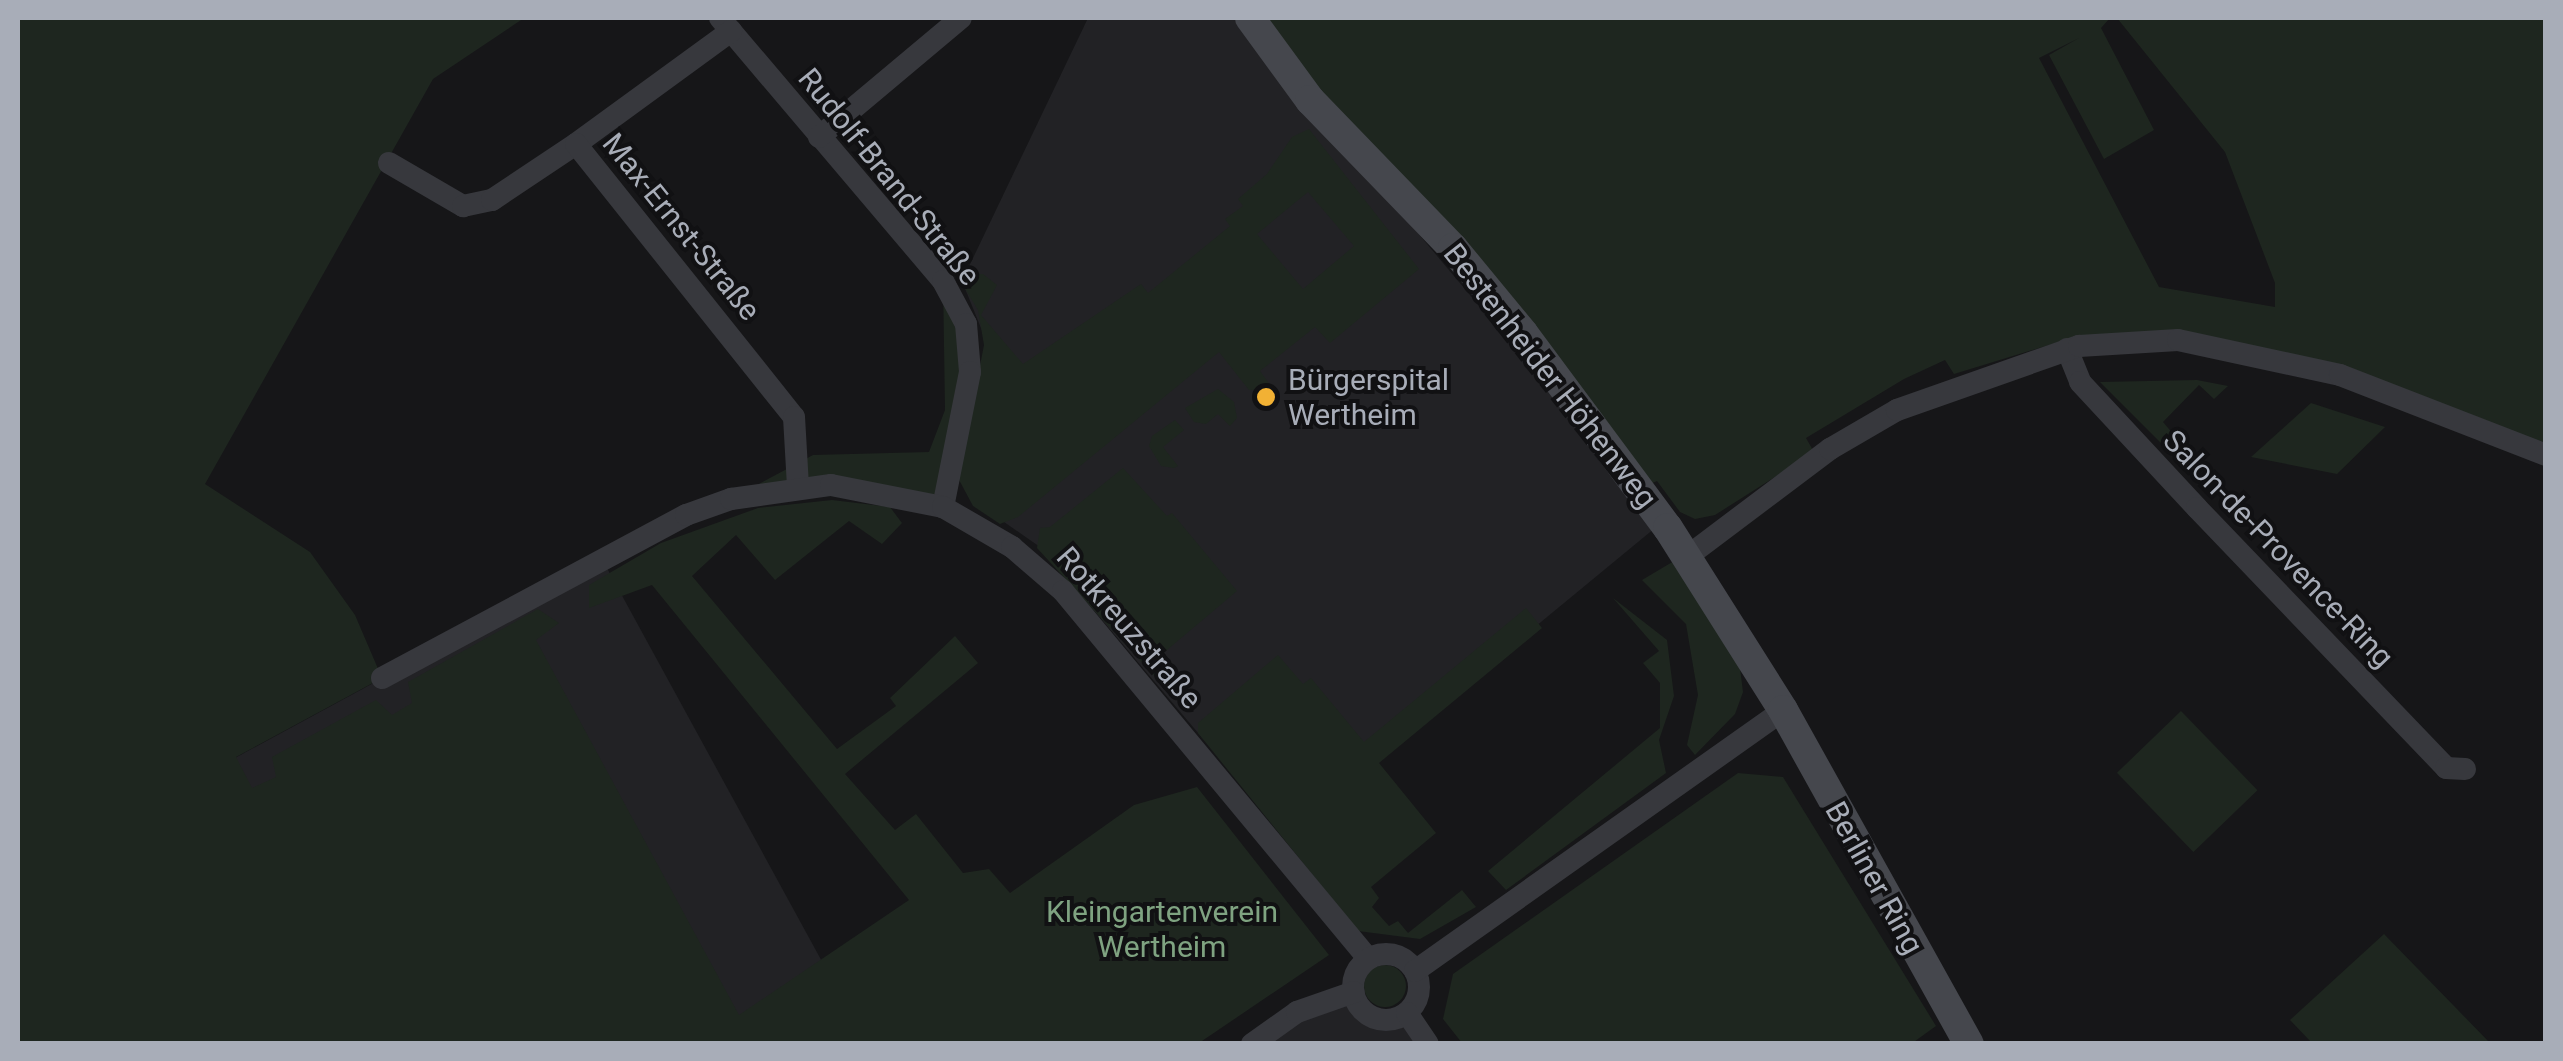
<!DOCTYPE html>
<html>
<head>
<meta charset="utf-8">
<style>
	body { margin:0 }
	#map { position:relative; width:2563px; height:1061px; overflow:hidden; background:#161618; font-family:Roboto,sans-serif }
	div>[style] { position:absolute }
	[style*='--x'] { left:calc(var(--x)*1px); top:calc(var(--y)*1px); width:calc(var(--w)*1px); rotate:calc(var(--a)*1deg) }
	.built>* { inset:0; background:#222225 }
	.green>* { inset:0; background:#1e261f; transform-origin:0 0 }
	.round { border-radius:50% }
	.street>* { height:22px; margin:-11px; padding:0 11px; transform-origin:11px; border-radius:11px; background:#37383d }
	.street>.ring { margin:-11px; padding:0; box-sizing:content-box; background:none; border:22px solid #37383d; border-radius:50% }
	.secondary>* { height:30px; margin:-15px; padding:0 15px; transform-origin:15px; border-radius:15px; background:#45474d }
	.dots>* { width:28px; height:28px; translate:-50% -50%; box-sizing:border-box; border:5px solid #111113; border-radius:50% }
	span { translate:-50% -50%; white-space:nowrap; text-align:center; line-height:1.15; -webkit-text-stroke:8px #111113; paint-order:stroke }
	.street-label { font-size:30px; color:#a8adb8 }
	.poi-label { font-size:30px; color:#a8adb8 }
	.left { translate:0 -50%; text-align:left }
	.park-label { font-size:30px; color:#7fa381 }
	.frame { position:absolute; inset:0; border:20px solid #a8adb8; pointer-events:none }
</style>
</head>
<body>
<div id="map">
	<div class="built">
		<i style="clip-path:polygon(1088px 18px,1237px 18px,1607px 458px,1655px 528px,1284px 834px,1040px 547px,971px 499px,966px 452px,987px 343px,962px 281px)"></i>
		<i style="clip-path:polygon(602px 559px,848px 1009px,791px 1043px,254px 794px,235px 758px)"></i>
		<i style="clip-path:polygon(1356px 1000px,1371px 1016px,1399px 1017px,1428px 1044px,1252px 1044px,1297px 1012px)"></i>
	</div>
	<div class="green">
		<i style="clip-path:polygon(18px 18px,524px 18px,433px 79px,205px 484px,310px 552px,355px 615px,382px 678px,236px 757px,252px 788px,276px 777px,272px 757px,376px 700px,392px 715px,412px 703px,408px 682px,538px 609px,559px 623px,536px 640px,739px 1015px,909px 900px,652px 585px,589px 608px,589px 585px,661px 543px,758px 508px,832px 500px,890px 507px,902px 523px,882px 544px,849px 521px,775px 580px,736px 535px,692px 576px,837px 749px,896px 706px,890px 698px,955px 636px,978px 663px,845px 774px,895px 830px,916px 814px,963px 873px,989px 869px,1010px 893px,1134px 805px,1197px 787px,1329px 955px,1199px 1043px,18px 1043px)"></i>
		<i style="clip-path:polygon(1250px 18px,2110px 18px,2101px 28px,2154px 130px,2104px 159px,2049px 55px,2079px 38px,2039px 58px,2159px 287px,2275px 307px,2275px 283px,2225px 152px,2117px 18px,2545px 18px,2545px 455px,2340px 375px,2178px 340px,2062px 341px,1954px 374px,1945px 360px,1904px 379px,1806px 438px,1814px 452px,1715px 515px,1695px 519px,1680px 512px,1657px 481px,1639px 489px)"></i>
		<i style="clip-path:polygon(evenodd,1309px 129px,1419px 269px,1330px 343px,1315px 327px,1260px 371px,1273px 389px,1249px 390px,1219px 352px,1018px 517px,1000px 524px,973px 506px,958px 478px,984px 345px,978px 310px,956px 274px,983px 274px,997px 285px,981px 315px,1023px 364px,1141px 284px,1148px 293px,1230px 226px,1225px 219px,1243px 206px,1238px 199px,1267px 174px,1292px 137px,1309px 129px,1308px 192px,1354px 246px,1303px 289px,1257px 234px,1308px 192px)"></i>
		<i style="clip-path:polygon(943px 281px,966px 324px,943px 507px,875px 489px,731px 499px,813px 455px,929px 452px,945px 410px)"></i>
		<i style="clip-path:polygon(2197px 380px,2228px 386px,2214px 399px,2199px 385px,2163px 422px,2174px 435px,2164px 446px,2100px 382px)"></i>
		<i style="clip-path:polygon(1218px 389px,1234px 402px,1237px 418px,1230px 426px,1218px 414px,1206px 424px,1194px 422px,1185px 408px)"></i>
		<i style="clip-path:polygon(2311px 403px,2385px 427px,2337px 474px,2251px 457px)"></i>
		<i style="clip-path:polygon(1175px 420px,1184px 430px,1163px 447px,1178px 466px,1174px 468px,1161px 466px,1149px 446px,1152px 436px)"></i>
		<i style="clip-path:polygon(1123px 468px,1167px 516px,1172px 513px,1237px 591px,1161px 655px,1181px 681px,1168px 691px,1037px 548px,1040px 528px,1050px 527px)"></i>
		<i style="clip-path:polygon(1674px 561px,1740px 668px,1743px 692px,1735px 714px,1695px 755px,1687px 745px,1698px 695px,1686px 624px,1642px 580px)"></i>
		<i style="clip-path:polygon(1613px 598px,1667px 640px,1674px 696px,1659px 740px,1666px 773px,1506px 890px,1488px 871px,1660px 728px,1660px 683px,1643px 663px,1659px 651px)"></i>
		<i style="clip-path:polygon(1526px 608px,1542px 628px,1379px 763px,1436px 833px,1371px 887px,1379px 898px,1372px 907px,1389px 926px,1398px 921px,1408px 933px,1462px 890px,1476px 907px,1420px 939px,1358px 931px,1198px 733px,1198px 723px,1278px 655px,1303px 684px,1311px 678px,1364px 742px)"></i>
		<i style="left:2181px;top:711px;width:110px;height:89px;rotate:46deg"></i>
		<i style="clip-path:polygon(1738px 773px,1783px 777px,1936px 1026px,1911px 1044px,1462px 1043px,1443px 1019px,1453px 974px)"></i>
		<i style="clip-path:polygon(2384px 934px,2490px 1043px,2312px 1043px,2290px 1020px)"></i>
		<i class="round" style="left:1364px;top:965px;width:42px;height:42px"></i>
	</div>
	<div class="street">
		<i style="--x:720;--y:18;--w:345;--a:49.7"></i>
		<i style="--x:943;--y:281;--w:49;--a:61.9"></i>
		<i style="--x:966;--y:324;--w:48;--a:85.2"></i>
		<i style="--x:970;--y:372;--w:138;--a:101.3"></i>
		<i style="--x:819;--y:137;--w:185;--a:-40"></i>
		<i style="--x:576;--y:144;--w:192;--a:-36.1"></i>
		<i style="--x:389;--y:163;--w:86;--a:30.2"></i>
		<i style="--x:463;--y:206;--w:30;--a:-12"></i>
		<i style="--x:492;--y:200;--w:101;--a:-33.7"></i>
		<i style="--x:576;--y:144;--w:349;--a:51.4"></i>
		<i style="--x:794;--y:417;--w:69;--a:86.7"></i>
		<i style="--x:2067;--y:349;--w:35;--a:68"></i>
		<i style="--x:2080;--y:382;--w:172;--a:47.1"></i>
		<i style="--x:2197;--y:508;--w:360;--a:46.2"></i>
		<i style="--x:2446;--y:768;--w:19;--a:3"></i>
		<i style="--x:1688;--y:556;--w:178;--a:-37"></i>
		<i style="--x:1830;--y:449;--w:78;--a:-30.2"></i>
		<i style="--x:1897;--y:410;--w:193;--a:-19.4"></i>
		<i style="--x:2079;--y:346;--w:99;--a:-3.5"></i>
		<i style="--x:2178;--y:340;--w:166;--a:12.2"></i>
		<i style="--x:2340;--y:375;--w:221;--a:21.2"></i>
		<i style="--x:382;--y:678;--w:345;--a:-28.2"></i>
		<i style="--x:686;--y:515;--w:48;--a:-19.6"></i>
		<i style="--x:731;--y:499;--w:101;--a:-8"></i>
		<i style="--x:831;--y:485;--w:114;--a:11.1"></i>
		<i style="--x:943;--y:507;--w:80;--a:30.1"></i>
		<i style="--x:1012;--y:547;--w:67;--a:40.8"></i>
		<i style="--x:1063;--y:591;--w:478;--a:50.3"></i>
		<i class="ring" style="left:1353px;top:954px;width:44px;height:44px"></i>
		<i style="--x:1415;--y:971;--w:451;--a:-35.3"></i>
		<i style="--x:1407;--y:1013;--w:37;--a:56"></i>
		<i style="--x:1252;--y:1044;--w:55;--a:-35.4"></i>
		<i style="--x:1297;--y:1012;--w:60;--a:-19.3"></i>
	</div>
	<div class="secondary">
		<i style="--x:1250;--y:18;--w:102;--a:53.8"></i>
		<i style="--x:1310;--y:100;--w:206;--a:46"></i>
		<i style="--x:1453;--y:248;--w:110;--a:50.5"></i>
		<i style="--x:1523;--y:333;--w:243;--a:53.4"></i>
		<i style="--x:1668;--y:528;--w:215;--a:57.7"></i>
		<i style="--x:1783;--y:710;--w:382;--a:60.9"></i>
	</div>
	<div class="dots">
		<i style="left:1266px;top:397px;background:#f2b134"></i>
	</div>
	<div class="street-label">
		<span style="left:889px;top:177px;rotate:51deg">Rudolf-Brand-Straße</span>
		<span style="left:681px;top:227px;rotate:51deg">Max-Ernst-Straße</span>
		<span style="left:1550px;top:376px;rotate:52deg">Bestenheider Höhenweg</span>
		<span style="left:2278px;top:549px;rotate:46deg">Salon-de-Provence-Ring</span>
		<span style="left:1129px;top:628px;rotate:49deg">Rotkreuzstraße</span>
		<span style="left:1874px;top:878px;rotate:61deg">Berliner Ring</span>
	</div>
	<div class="poi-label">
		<span class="left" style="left:1288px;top:397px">Bürgerspital<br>Wertheim</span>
	</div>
	<div class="park-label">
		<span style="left:1162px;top:929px">Kleingartenverein<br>Wertheim</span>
	</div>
	<div class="frame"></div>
</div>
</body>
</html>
